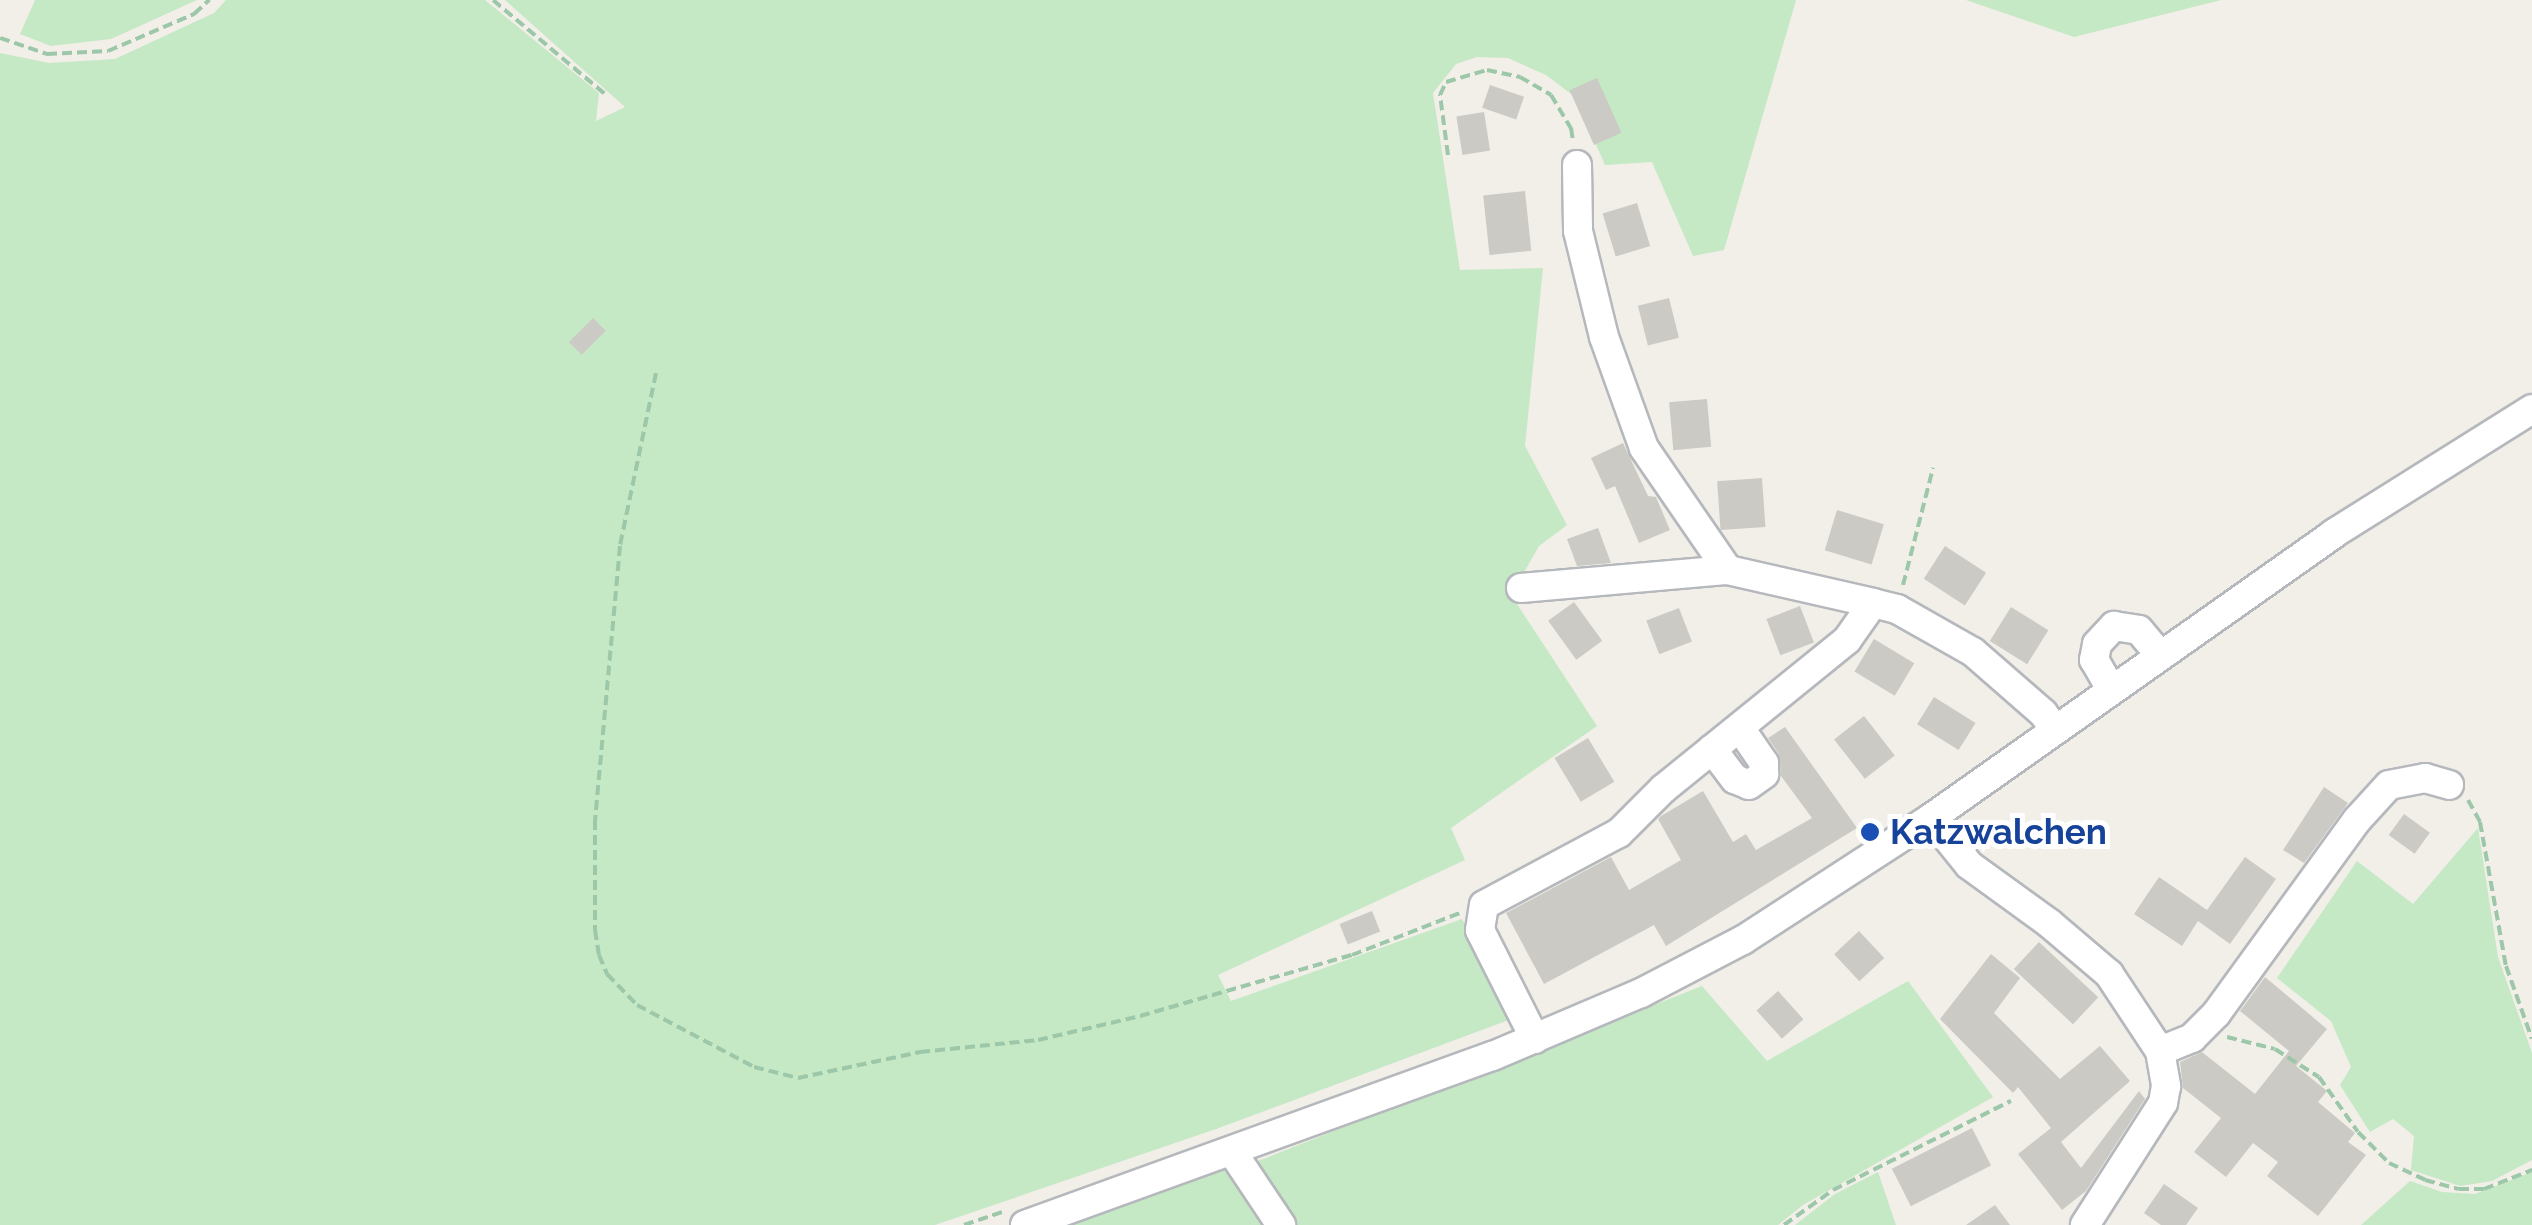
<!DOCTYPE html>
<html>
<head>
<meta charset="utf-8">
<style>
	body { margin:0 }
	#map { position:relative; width:2532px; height:1225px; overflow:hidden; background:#f1efe8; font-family:Raleway,sans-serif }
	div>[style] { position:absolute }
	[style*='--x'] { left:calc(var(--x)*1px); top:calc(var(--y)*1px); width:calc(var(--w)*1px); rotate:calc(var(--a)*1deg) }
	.green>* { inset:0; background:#c5e8c5 }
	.building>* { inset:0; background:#cccac5; transform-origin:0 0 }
	.path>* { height:4px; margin-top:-2px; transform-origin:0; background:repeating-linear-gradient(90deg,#9cc7a9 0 10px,transparent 0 15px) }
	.roads { filter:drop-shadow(2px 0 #b5b8bc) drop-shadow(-2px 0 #b5b8bc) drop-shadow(0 2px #b5b8bc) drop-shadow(0 -2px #b5b8bc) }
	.minor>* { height:28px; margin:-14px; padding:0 14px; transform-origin:14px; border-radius:14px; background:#fff }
	.dots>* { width:28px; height:28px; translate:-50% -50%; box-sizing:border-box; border:5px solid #fff; border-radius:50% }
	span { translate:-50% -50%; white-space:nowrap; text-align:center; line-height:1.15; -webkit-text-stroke:10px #fff; paint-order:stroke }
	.transit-label { font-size:35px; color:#164399; font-weight:700 }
	.left { translate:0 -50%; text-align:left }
</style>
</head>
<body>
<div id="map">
	<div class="green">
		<i style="clip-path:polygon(35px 0,197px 0,111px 39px,51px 46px,20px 34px)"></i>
		<i style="clip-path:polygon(226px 0,485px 0,599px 93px,596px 121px,625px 107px,505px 0,1796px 0,1724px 250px,1693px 256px,1652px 162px,1605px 165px,1575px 97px,1546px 75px,1508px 58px,1477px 57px,1456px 64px,1433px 93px,1460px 270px,1543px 268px,1525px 446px,1567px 525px,1539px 546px,1511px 595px,1597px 726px,1451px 828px,1465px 860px,1218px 975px,1231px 1001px,1462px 919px,1514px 1018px,1216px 1129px,935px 1225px,0 1225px,0 53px,49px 63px,115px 59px,214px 13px)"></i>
		<i style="clip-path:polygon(1966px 0,2221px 0,2074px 37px)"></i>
		<i style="clip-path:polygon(2478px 828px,2498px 957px,2532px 1053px,2532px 1160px,2492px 1181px,2460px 1186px,2411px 1170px,2414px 1136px,2393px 1119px,2370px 1132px,2340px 1085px,2351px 1067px,2331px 1021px,2277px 978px,2357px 861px,2413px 904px)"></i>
		<i style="clip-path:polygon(1908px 981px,1993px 1097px,1803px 1205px,1778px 1225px,1288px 1225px,1256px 1178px,1258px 1161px,1702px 986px,1767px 1061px)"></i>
		<i style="clip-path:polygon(1227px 1167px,1269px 1225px,1060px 1225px)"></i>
		<i style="clip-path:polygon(1878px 1172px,1896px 1225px,1795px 1225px,1835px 1194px)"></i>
		<i style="clip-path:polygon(2532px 1172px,2532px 1225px,2361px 1225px,2410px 1181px,2442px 1192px,2475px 1194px)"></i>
	</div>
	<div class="building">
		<i style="left:1597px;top:78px;width:60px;height:30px;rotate:66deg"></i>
		<i style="left:1490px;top:85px;width:36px;height:24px;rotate:19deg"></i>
		<i style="left:1484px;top:112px;width:39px;height:28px;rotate:81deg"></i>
		<i style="left:1525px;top:191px;width:60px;height:42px;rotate:84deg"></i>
		<i style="left:1637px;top:203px;width:45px;height:36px;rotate:73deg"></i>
		<i style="left:1669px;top:298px;width:41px;height:32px;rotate:76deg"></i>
		<i style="left:593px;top:318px;width:18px;height:34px;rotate:45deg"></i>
		<i style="left:1707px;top:399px;width:48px;height:38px;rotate:85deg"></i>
		<i style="clip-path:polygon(1623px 443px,1648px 496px,1656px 497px,1670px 530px,1639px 543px,1615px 486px,1606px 490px,1591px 458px)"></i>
		<i style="left:1762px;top:478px;width:49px;height:45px;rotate:86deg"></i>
		<i style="left:1837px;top:510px;width:49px;height:42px;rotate:17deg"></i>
		<i style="clip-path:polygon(1598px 528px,1611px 563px,1577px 566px,1567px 539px)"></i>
		<i style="left:1945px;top:546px;width:49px;height:39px;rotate:33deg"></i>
		<i style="left:1574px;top:602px;width:48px;height:32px;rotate:54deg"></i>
		<i style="left:1800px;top:606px;width:39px;height:36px;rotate:69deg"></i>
		<i style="left:2011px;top:607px;width:44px;height:40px;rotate:32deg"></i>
		<i style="left:1679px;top:608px;width:36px;height:35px;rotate:69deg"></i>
		<i style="left:1874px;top:639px;width:47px;height:38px;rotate:31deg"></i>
		<i style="left:1934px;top:697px;width:49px;height:32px;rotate:32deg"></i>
		<i style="left:1864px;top:716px;width:50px;height:38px;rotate:52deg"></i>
		<i style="clip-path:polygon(1785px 727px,1857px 828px,1666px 946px,1654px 925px,1544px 984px,1506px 913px,1611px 857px,1629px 890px,1681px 860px,1658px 819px,1661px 816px,1703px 791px,1733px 842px,1746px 834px,1756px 850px,1812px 818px,1781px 776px,1779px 754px,1768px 738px)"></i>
		<i style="left:1588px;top:738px;width:51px;height:39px;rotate:59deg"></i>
		<i style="clip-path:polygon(2324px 787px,2348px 803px,2304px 863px,2283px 850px)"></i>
		<i style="left:2404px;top:814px;width:32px;height:26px;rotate:36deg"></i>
		<i style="clip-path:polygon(2245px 857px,2276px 879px,2230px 944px,2198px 921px,2182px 946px,2134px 914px,2159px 877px,2207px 910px)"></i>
		<i style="left:1372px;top:911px;width:22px;height:35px;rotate:68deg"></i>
		<i style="left:1859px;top:931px;width:37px;height:34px;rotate:47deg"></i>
		<i style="left:2039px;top:942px;width:81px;height:37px;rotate:43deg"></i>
		<i style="clip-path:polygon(1991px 954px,2020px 978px,1994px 1013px,2060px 1079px,2100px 1046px,2130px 1081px,2061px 1142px,2081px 1168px,2139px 1091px,2145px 1099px,2086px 1191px,2062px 1210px,2018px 1154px,2051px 1128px,2018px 1087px,2013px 1093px,1940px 1019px)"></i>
		<i style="clip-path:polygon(2265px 977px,2327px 1029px,2296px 1066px,2327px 1091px,2318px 1102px,2355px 1133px,2348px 1142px,2366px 1155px,2318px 1216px,2267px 1176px,2278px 1162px,2253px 1143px,2226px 1177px,2194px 1152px,2221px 1118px,2183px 1088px,2180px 1062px,2202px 1052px,2255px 1094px,2289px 1051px,2240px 1011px)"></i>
		<i style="left:1778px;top:991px;width:38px;height:29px;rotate:48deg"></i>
		<i style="left:1972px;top:1128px;width:42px;height:90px;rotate:63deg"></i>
		<i style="clip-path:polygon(2164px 1184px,2198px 1208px,2186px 1225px,2161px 1225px,2144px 1213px)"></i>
		<i style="clip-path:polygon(1995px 1205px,2010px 1225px,1966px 1225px)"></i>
	</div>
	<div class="path">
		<i style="--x:493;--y:0;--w:146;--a:40"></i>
		<i style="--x:0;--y:38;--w:50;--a:18.8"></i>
		<i style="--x:47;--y:54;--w:61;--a:-2.8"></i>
		<i style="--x:108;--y:51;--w:94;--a:-23.3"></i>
		<i style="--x:194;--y:14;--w:21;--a:-43"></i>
		<i style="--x:1448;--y:155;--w:61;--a:-97.6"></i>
		<i style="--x:1440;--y:95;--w:14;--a:-65"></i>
		<i style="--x:1446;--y:82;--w:43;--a:-16.3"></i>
		<i style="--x:1487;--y:70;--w:34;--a:12"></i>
		<i style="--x:1520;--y:77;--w:36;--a:30"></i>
		<i style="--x:1551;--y:95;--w:39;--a:59"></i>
		<i style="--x:1571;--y:128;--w:13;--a:81"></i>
		<i style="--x:656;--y:373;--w:177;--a:101.8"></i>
		<i style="--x:620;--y:546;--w:275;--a:95.2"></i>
		<i style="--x:595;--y:820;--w:110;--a:90"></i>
		<i style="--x:595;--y:930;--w:25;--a:81"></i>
		<i style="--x:599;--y:955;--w:21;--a:67"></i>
		<i style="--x:607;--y:974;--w:43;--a:45.9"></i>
		<i style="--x:637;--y:1005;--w:132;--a:27.9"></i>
		<i style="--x:754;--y:1067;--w:45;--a:14"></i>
		<i style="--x:798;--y:1078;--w:125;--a:-12"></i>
		<i style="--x:920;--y:1052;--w:119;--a:-5.8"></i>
		<i style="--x:1038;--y:1040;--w:105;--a:-13.2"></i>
		<i style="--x:1140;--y:1016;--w:221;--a:-16.1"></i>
		<i style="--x:1352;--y:955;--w:116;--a:-21.3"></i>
		<i style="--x:1903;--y:585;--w:121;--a:-75.6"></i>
		<i style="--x:2468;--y:800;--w:25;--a:61"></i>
		<i style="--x:2480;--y:822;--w:146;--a:79.8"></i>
		<i style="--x:2506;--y:966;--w:77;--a:70.4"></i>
		<i style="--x:2227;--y:1037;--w:49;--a:14"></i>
		<i style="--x:2275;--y:1049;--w:52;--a:32.5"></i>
		<i style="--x:2319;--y:1077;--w:67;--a:54.7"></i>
		<i style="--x:2358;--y:1132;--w:44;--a:45"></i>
		<i style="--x:2389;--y:1163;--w:40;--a:25"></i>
		<i style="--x:2425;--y:1180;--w:35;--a:15"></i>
		<i style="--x:2459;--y:1189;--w:25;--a:0"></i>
		<i style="--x:2484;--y:1189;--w:52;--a:-21.6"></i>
		<i style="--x:964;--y:1225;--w:43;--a:-18.9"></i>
		<i style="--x:1784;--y:1225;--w:60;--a:-35.5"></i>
		<i style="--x:1833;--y:1190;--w:199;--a:-26.6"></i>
	</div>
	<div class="roads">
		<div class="minor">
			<i style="--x:1577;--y:165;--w:66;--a:89.1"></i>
			<i style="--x:1578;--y:231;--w:109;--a:76.2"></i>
			<i style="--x:1604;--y:337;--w:118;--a:70.2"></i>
			<i style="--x:1644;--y:448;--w:148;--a:55.5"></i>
			<i style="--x:1521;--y:588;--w:208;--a:-5"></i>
			<i style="--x:1728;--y:570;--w:149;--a:12.8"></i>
			<i style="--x:1873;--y:603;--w:25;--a:14"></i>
			<i style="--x:1897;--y:609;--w:87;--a:29.5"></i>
			<i style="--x:1973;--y:652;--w:93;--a:41.1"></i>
			<i style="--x:2043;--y:713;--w:19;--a:54"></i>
			<i style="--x:2111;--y:689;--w:34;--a:-120"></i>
			<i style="--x:2094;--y:660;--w:16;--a:-79"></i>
			<i style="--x:2097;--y:644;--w:25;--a:-47"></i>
			<i style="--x:2114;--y:626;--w:25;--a:9"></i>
			<i style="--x:2139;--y:630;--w:33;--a:50"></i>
			<i style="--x:1712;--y:749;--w:38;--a:53"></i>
			<i style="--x:1735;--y:779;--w:15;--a:23"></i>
			<i style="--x:1749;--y:785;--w:19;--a:-36"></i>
			<i style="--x:1764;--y:774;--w:11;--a:-90"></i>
			<i style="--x:1764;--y:763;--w:42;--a:-124.4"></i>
			<i style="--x:1931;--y:818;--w:60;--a:51"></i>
			<i style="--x:1969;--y:865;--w:99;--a:35.9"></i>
			<i style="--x:2049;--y:923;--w:79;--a:40.4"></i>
			<i style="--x:2109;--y:974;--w:92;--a:56.5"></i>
			<i style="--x:2160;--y:1051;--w:36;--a:80"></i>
			<i style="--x:2166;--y:1086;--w:17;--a:100"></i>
			<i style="--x:2163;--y:1103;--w:145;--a:122.6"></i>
			<i style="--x:1535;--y:1039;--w:122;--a:-116.8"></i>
			<i style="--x:1480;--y:930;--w:25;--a:-81"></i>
			<i style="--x:1484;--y:905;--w:153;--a:-28.1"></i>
			<i style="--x:1619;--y:833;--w:62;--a:-45"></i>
			<i style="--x:1663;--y:789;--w:237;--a:-39"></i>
			<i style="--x:1847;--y:640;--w:45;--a:-54.9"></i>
			<i style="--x:2160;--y:1051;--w:35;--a:-22"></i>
			<i style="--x:2192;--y:1038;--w:34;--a:-45"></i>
			<i style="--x:2216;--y:1014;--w:240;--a:-54"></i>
			<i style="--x:2357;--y:820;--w:47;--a:-47.6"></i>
			<i style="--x:2389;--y:785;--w:37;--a:-11"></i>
			<i style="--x:2425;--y:778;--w:25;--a:16"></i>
			<i style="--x:1233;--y:1153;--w:87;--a:56.3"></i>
			<i style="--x:1025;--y:1225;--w:498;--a:-19.9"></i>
			<i style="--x:1493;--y:1056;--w:161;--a:-23.1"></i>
			<i style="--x:1641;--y:993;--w:115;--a:-27.5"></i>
			<i style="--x:1743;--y:940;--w:224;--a:-33"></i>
			<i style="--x:1931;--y:818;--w:492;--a:-35.2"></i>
			<i style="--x:2333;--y:534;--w:235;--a:-32.1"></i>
		</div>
	</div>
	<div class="dots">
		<i style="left:1870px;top:832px;background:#1a4fb4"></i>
	</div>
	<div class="transit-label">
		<span class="left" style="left:1890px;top:832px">Katzwalchen</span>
	</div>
</div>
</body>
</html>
